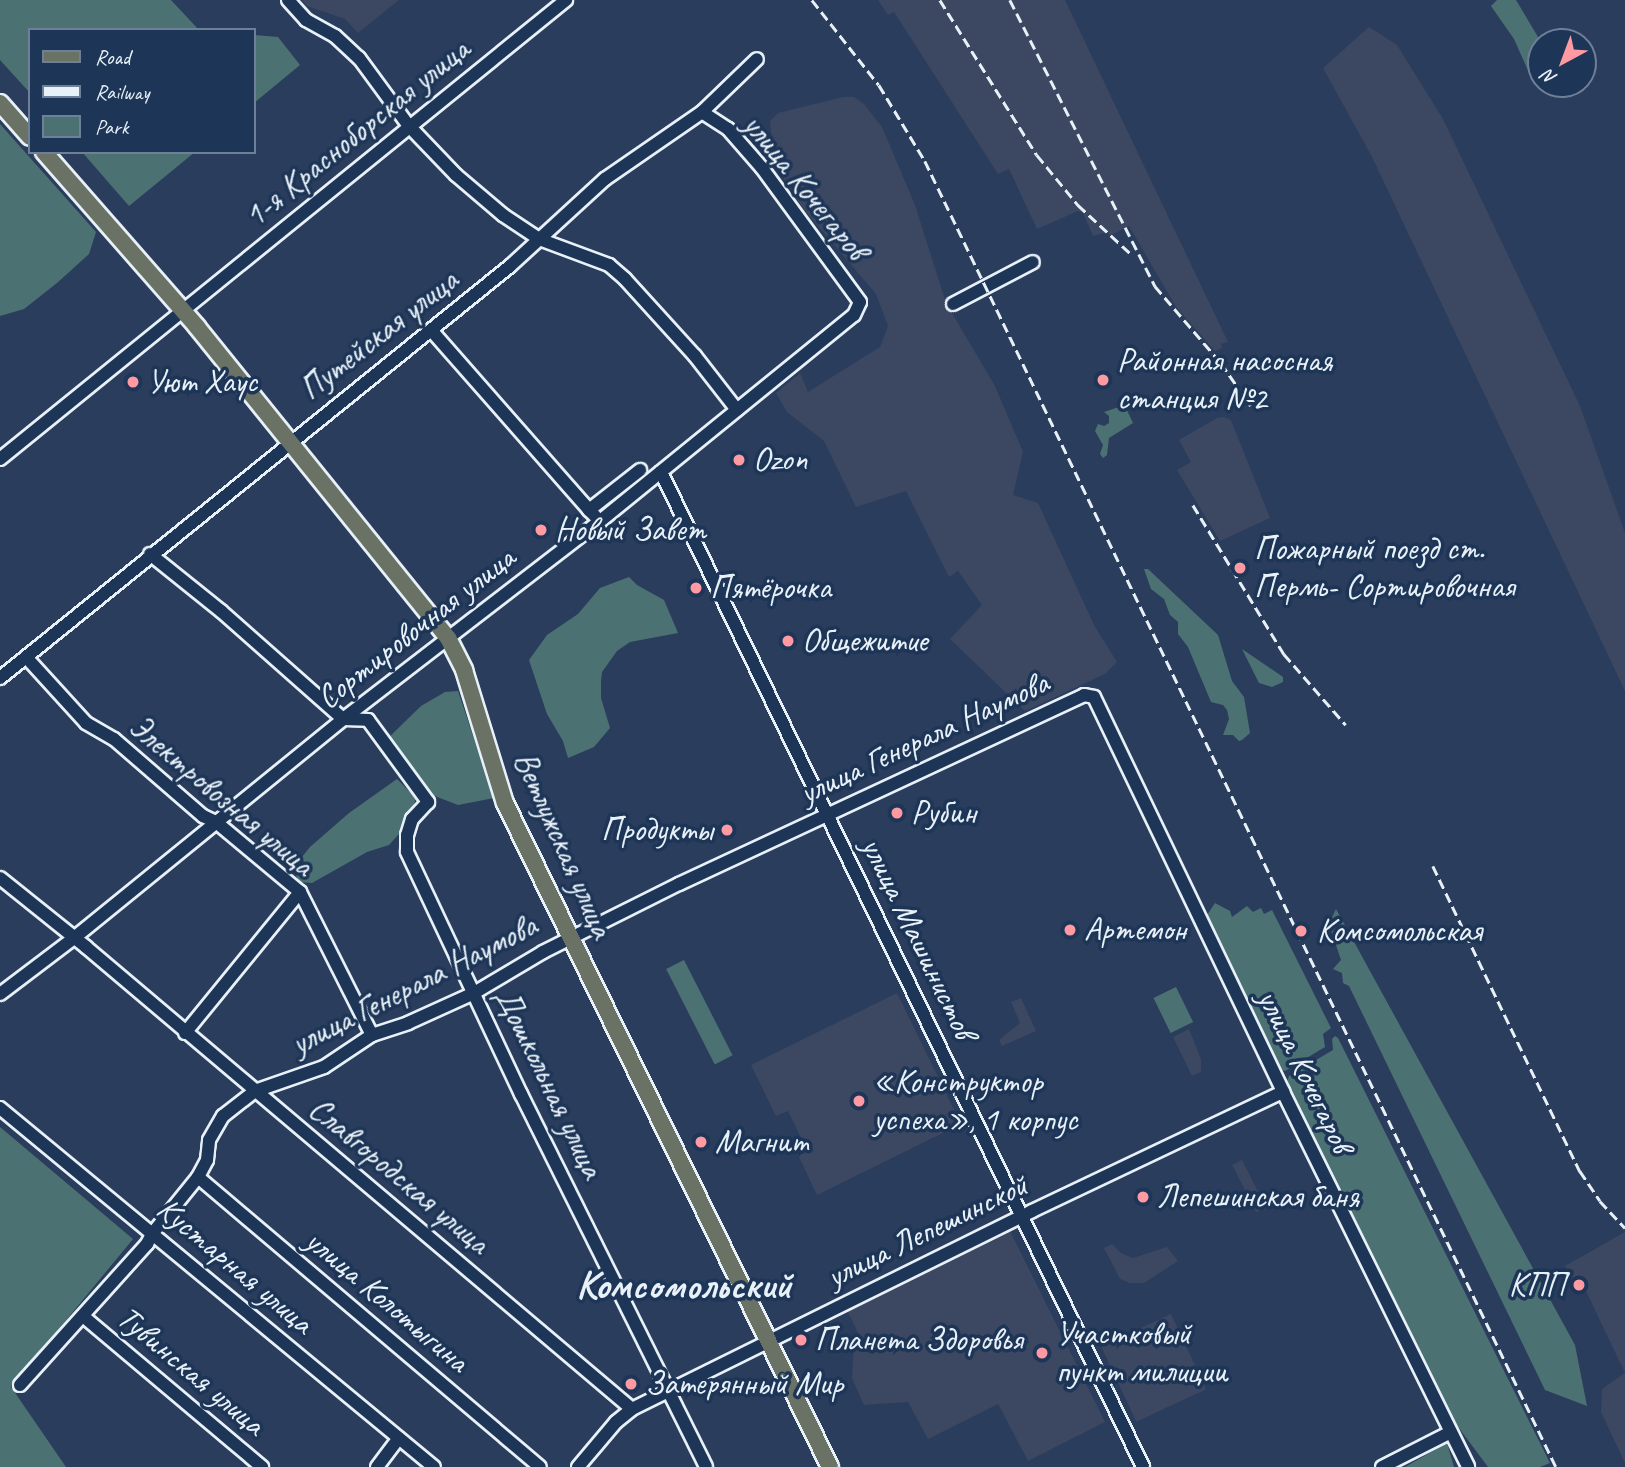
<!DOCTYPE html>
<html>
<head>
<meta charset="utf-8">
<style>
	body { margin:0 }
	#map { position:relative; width:1625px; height:1467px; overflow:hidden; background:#2b3d5c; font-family:Caveat,sans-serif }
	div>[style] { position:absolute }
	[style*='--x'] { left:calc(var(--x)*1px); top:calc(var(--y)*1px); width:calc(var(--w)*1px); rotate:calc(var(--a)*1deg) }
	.built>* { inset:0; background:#3c4762; transform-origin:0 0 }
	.green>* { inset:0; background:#4c7173; transform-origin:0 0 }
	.roads { filter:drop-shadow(2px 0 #e8f1f8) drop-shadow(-2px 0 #e8f1f8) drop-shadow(0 2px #e8f1f8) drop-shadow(0 -2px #e8f1f8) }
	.minor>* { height:12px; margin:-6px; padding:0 6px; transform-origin:6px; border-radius:6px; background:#1d3557 }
	.major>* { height:16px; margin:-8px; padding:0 8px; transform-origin:8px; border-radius:8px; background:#6a7165 }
	.rail>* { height:2.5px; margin-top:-1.25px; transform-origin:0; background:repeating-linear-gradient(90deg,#e8f1f8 0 10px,transparent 0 15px) }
	.dots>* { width:19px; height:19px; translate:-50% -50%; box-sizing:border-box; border:4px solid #1d3557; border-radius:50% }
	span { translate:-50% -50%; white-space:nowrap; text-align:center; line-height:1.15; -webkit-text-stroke:7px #1d3557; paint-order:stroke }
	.street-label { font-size:33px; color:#e8f1f8 }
	.poi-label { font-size:33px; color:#e8f1f8 }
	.left { translate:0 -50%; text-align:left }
	.right { translate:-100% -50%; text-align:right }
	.district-label { font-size:40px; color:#e8f1f8; font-weight:700 }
	.legend { position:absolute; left:28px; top:28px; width:228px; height:126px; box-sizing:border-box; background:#1d3557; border:2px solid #6e8097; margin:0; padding:9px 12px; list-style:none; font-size:21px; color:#e8f1f8 }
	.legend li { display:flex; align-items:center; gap:14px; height:35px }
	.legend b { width:35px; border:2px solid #6e8097 }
	.north { position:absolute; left:1527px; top:28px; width:70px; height:70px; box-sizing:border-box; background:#1d3557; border:2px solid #6e8097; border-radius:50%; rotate:221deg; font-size:19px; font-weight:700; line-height:28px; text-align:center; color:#e8f1f8 }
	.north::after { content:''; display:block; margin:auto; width:24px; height:32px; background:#ff9aa2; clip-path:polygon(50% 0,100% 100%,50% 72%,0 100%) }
</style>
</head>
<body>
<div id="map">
	<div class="built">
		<i style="clip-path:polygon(302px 0,399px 0,358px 33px,345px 19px,307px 6px)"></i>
		<i style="clip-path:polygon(878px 0,1065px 0,1228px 342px,1221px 344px,1222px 348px,1215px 351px,1176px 307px,1129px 226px,1109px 236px,1107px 232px,1093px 236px,1083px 213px,1078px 211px,1037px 229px,1009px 169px,998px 174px,894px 12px,888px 15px)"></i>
		<i style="clip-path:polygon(1369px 27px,1397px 45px,1443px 119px,1580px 406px,1625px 533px,1625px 691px,1372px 157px,1323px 68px)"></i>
		<i style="clip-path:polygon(843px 97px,854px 97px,864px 104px,882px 127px,915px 205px,946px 303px,995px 386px,1023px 452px,1013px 495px,1038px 503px,1094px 625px,1117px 662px,1105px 674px,1025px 711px,950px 639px,982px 605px,958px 571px,949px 577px,906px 491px,856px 507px,824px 441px,787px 412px,776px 393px,800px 373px,808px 392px,880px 347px,888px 326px,876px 294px,801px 206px,784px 179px,771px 132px,770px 121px,778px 113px)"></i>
		<i style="clip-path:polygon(1224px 417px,1231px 420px,1270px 518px,1220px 541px,1177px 470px,1191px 462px,1179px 440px,1217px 418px)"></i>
		<i style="clip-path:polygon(897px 993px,961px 1124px,817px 1195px,798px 1155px,807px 1150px,788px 1111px,776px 1116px,751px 1065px)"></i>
		<i style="clip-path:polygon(1021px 998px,1036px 1031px,1002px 1046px,999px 1040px,1020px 1023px,1011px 1002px)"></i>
		<i style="clip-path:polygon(1189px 1029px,1201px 1059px,1201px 1072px,1192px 1076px,1173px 1037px)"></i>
		<i style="left:1242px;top:1160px;width:53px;height:11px;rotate:63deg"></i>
		<i style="clip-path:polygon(1008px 1227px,1105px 1422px,1028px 1461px,998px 1404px,928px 1439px,908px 1402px,864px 1405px,852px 1378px,854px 1343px,861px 1339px,846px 1308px)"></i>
		<i style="clip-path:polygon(1625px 1232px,1625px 1463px,1601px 1412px,1602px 1389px,1625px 1373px,1585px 1289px,1577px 1292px,1565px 1266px)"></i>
		<i style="clip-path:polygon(1112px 1244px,1121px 1253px,1133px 1258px,1167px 1247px,1178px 1261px,1144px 1283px,1130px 1283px,1120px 1279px,1104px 1248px)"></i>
		<i style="left:1171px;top:1314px;width:83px;height:77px;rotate:65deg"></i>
	</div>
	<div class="green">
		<i style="clip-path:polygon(0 0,171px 0,199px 30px,30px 30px,30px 93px,0 60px)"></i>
		<i style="clip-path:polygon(1497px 0,1516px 0,1541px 42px,1541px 84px,1561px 84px,1558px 95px,1553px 95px,1530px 75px,1514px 39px,1491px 6px)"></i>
		<i style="clip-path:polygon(254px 35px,278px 37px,300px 65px,254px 103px)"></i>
		<i style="clip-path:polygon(0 124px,96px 232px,89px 254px,57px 283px,24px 309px,0 316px)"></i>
		<i style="clip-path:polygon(82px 152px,195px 152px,129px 206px)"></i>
		<i style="clip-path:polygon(1119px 407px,1126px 408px,1133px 423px,1109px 438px,1107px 455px,1103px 458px,1100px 454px,1103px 445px,1095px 431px,1098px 424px,1104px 426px,1109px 423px,1109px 416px,1104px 412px)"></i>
		<i style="clip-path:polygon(1144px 569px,1148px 569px,1218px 635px,1232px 681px,1244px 697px,1250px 733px,1242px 740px,1239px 741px,1233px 735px,1223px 735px,1229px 719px,1227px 710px,1223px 705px,1211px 702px,1188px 647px,1178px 634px,1178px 622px,1170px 615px,1164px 599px,1151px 589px)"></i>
		<i style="clip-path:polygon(629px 577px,637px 585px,664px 600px,678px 633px,630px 642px,617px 651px,602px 672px,601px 681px,601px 698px,610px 728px,594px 747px,568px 758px,563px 741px,547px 714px,529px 660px,547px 635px,578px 614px,600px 588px)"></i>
		<i style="clip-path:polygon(1242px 649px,1283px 677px,1283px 682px,1272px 687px,1259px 683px)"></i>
		<i style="clip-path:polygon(458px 691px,494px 798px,458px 805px,422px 791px,383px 743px,421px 706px,445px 692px)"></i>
		<i style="clip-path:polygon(397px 779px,416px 798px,407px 825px,389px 845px,367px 852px,312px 883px,299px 882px,293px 868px,310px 847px,349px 813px)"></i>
		<i style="clip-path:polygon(1215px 903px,1230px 911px,1232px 917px,1247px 906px,1253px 912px,1261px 908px,1264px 914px,1272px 910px,1331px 1028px,1323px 1034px,1325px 1047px,1285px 1071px,1276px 1067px,1207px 915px)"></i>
		<i style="clip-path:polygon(1336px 909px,1575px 1345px,1587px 1406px,1545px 1390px,1349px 986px,1343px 983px,1342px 973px,1333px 969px,1341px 960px,1329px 924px)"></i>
		<i style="left:684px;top:960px;width:107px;height:20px;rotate:63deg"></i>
		<i style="left:1176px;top:987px;width:39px;height:25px;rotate:64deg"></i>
		<i style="clip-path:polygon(1335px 1036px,1338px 1038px,1550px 1463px,1540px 1467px,1488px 1467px,1453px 1420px,1285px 1087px,1289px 1076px,1333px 1050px,1332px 1039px)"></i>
		<i style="clip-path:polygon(0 1127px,133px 1239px,11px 1387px,66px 1467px,0 1467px)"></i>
		<i style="clip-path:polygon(1447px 1443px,1454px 1467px,1405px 1467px)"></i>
	</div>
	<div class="roads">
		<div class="minor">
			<i style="--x:288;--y:0;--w:27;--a:48"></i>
			<i style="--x:306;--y:20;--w:33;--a:29"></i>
			<i style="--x:335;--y:36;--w:33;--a:43"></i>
			<i style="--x:359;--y:58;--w:84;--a:53.7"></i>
			<i style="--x:409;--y:126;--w:68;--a:46.2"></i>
			<i style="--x:456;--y:175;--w:62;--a:40.4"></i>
			<i style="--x:503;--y:215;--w:43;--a:33.7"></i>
			<i style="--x:539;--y:239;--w:75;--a:20.4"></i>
			<i style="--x:609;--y:265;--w:21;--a:41"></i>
			<i style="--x:625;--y:279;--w:104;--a:47.7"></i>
			<i style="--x:695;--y:356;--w:68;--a:52.1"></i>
			<i style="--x:953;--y:304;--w:90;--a:-27.7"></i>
			<i style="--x:431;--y:330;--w:240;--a:48.7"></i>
			<i style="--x:0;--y:459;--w:729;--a:-39.04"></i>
			<i style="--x:661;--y:472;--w:1106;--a:64.15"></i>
			<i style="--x:595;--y:516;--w:8;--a:-135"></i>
			<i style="--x:589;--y:510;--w:65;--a:-38.1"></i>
			<i style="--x:150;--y:554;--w:91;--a:38.8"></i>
			<i style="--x:221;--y:611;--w:163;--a:41.5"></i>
			<i style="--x:343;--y:719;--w:25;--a:2"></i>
			<i style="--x:368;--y:720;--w:102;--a:53.8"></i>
			<i style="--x:428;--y:802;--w:23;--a:133"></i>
			<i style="--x:412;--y:819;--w:17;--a:107"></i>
			<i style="--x:407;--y:835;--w:17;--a:90"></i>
			<i style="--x:407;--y:852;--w:268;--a:64.8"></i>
			<i style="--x:521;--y:1094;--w:416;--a:63.6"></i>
			<i style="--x:26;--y:657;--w:89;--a:47.7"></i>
			<i style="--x:86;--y:723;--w:32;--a:30"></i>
			<i style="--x:114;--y:739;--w:118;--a:40.9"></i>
			<i style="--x:203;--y:816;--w:14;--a:25"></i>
			<i style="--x:216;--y:822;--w:109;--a:39.8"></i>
			<i style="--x:300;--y:892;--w:160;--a:63.3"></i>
			<i style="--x:0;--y:678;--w:656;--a:-38.93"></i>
			<i style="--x:510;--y:266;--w:129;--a:-42.5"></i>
			<i style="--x:605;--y:179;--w:118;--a:-34.6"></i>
			<i style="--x:702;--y:112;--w:76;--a:-43.9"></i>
			<i style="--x:0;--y:878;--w:110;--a:38.7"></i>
			<i style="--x:86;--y:947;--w:715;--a:40.24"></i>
			<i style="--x:0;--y:994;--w:93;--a:-37.1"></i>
			<i style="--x:74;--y:938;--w:347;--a:-39.1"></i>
			<i style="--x:343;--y:719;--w:323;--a:-37.6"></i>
			<i style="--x:599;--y:522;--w:328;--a:-39.1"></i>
			<i style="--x:854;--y:315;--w:14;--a:-65"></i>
			<i style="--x:860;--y:302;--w:166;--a:-126.2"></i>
			<i style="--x:762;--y:168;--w:52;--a:-131.1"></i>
			<i style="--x:728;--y:129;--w:31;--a:-147"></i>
			<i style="--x:185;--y:1033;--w:182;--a:-50.8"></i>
			<i style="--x:0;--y:1108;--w:563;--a:39.6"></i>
			<i style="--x:198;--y:1177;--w:448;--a:40.3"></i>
			<i style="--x:84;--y:1317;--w:233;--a:40.1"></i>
			<i style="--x:20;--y:1385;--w:190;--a:-48"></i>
			<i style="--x:147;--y:1244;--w:11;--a:-63"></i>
			<i style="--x:152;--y:1234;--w:73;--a:-51.1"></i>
			<i style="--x:198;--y:1177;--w:19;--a:-62"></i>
			<i style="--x:207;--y:1160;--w:20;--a:-84"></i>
			<i style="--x:209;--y:1140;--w:28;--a:-60"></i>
			<i style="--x:223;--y:1116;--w:41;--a:-38"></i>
			<i style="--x:255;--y:1091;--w:73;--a:-19.2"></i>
			<i style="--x:324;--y:1067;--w:58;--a:-33.7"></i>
			<i style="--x:372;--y:1035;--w:38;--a:-18"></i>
			<i style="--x:408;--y:1023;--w:72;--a:-24.4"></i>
			<i style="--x:474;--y:993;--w:80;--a:-30.7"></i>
			<i style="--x:543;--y:952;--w:152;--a:-26.6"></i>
			<i style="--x:679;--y:884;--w:447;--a:-25"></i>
			<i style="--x:1084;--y:695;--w:10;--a:11"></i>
			<i style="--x:1094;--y:697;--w:438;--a:64.4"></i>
			<i style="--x:1283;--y:1092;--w:418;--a:63.7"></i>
			<i style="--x:377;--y:1467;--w:36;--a:-53"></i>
			<i style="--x:578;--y:1467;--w:59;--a:-49.8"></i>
			<i style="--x:616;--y:1422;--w:21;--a:-39"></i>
			<i style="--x:632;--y:1409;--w:446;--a:-26.3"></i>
			<i style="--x:1032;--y:1211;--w:278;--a:-25.4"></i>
			<i style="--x:1382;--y:1467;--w:77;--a:-26.9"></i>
		</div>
		<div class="major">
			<i style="--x:0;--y:103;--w:45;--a:48.6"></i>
			<i style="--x:44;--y:152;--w:232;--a:48.8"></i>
			<i style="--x:197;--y:327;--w:400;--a:51.1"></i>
			<i style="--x:448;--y:638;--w:36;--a:63"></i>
			<i style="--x:464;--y:670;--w:139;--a:72.9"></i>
			<i style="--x:505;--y:803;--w:739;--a:63.92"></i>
		</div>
	</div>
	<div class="rail">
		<i style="--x:812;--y:0;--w:108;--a:51.8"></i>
		<i style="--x:879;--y:85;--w:89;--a:58.8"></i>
		<i style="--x:925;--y:161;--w:1450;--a:64.21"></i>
		<i style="--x:940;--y:0;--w:183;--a:58"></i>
		<i style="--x:1037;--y:155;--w:65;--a:50.6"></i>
		<i style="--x:1078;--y:205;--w:74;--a:42.8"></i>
		<i style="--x:1010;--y:0;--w:321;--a:63.1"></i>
		<i style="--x:1155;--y:286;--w:101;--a:49.4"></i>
		<i style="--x:1221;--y:363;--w:52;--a:55.1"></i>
		<i style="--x:1193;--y:505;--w:175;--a:58.6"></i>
		<i style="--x:1284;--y:654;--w:94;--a:48.9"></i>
		<i style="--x:1433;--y:866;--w:339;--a:64.3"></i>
		<i style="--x:1580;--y:1171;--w:36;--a:56"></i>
		<i style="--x:1600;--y:1201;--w:37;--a:47"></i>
	</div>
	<div class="dots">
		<i style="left:1103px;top:380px;background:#ff9aa2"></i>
		<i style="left:133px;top:382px;background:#ff9aa2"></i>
		<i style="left:739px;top:460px;background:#ff9aa2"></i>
		<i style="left:541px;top:530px;background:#ff9aa2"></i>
		<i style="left:1240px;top:568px;background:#ff9aa2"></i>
		<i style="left:696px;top:588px;background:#ff9aa2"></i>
		<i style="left:788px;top:641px;background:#ff9aa2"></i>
		<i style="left:897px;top:813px;background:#ff9aa2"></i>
		<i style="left:727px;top:830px;background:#ff9aa2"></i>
		<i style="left:1070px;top:930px;background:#ff9aa2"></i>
		<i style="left:1301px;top:931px;background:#ff9aa2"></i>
		<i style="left:859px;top:1101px;background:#ff9aa2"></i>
		<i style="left:701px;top:1142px;background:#ff9aa2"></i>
		<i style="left:1143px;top:1197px;background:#ff9aa2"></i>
		<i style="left:1579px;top:1285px;background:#ff9aa2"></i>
		<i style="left:801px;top:1340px;background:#ff9aa2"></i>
		<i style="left:1042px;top:1353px;background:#ff9aa2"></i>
		<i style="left:631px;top:1384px;background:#ff9aa2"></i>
	</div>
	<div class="street-label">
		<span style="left:357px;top:133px;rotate:-39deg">1-я Красноборская улица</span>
		<span style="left:805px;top:187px;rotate:51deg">улица Кочегаров</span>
		<span style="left:379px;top:335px;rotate:-38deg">Путейская улица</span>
		<span style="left:416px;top:628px;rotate:-38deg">Сортировочная улица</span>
		<span style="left:924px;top:738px;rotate:-25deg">улица Генерала Наумова</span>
		<span style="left:221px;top:796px;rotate:40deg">Электровозная улица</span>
		<span style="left:563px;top:845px;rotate:66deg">Ветлужская улица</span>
		<span style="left:918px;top:938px;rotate:64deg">улица Машинистов</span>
		<span style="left:414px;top:985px;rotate:-27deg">улица Генерала Наумова</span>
		<span style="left:1305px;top:1071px;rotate:64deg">улица Кочегаров</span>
		<span style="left:549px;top:1083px;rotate:64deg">Дошкольная улица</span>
		<span style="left:399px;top:1176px;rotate:40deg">Славгородская улица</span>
		<span style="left:927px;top:1231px;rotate:-26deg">улица Лепешинской</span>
		<span style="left:235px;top:1266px;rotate:40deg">Кустарная улица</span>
		<span style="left:387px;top:1301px;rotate:40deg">улица Колотыгина</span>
		<span style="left:191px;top:1371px;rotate:40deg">Тувинская улица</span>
	</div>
	<div class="poi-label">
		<span class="left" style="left:1117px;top:380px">Районная насосная<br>станция №2</span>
		<span class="left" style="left:147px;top:382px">Уют Хаус</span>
		<span class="left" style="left:753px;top:460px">Ozon</span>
		<span class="left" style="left:555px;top:530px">Новый Завет</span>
		<span class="left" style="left:1254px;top:568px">Пожарный поезд ст.<br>Пермь- Сортировочная</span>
		<span class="left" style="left:710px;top:588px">Пятёрочка</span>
		<span class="left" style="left:802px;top:641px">Общежитие</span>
		<span class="left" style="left:911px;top:813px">Рубин</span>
		<span class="right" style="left:713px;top:830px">Продукты</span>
		<span class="left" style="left:1084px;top:930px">Артемон</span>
		<span class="left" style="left:1317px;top:931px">Комсомольская</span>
		<span class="left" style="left:873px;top:1101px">«Конструктор<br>успеха», 1 корпус</span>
		<span class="left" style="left:715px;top:1142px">Магнит</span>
		<span class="left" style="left:1157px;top:1197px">Лепешинская баня</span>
		<span class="right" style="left:1565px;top:1285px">КПП</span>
		<span class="left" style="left:1056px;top:1353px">Участковый<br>пункт милиции</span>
		<span class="left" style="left:815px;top:1340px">Планета Здоровья</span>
		<span class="left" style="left:645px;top:1384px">Затерянный Мир</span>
	</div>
	<div class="district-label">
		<span style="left:684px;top:1285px">Комсомольский</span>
	</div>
	<ul class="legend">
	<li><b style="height:9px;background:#6a7165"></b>Road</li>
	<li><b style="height:9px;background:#e8f1f8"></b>Railway</li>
	<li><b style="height:19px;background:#4c7173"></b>Park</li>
	</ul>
	<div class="north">N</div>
</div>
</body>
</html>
